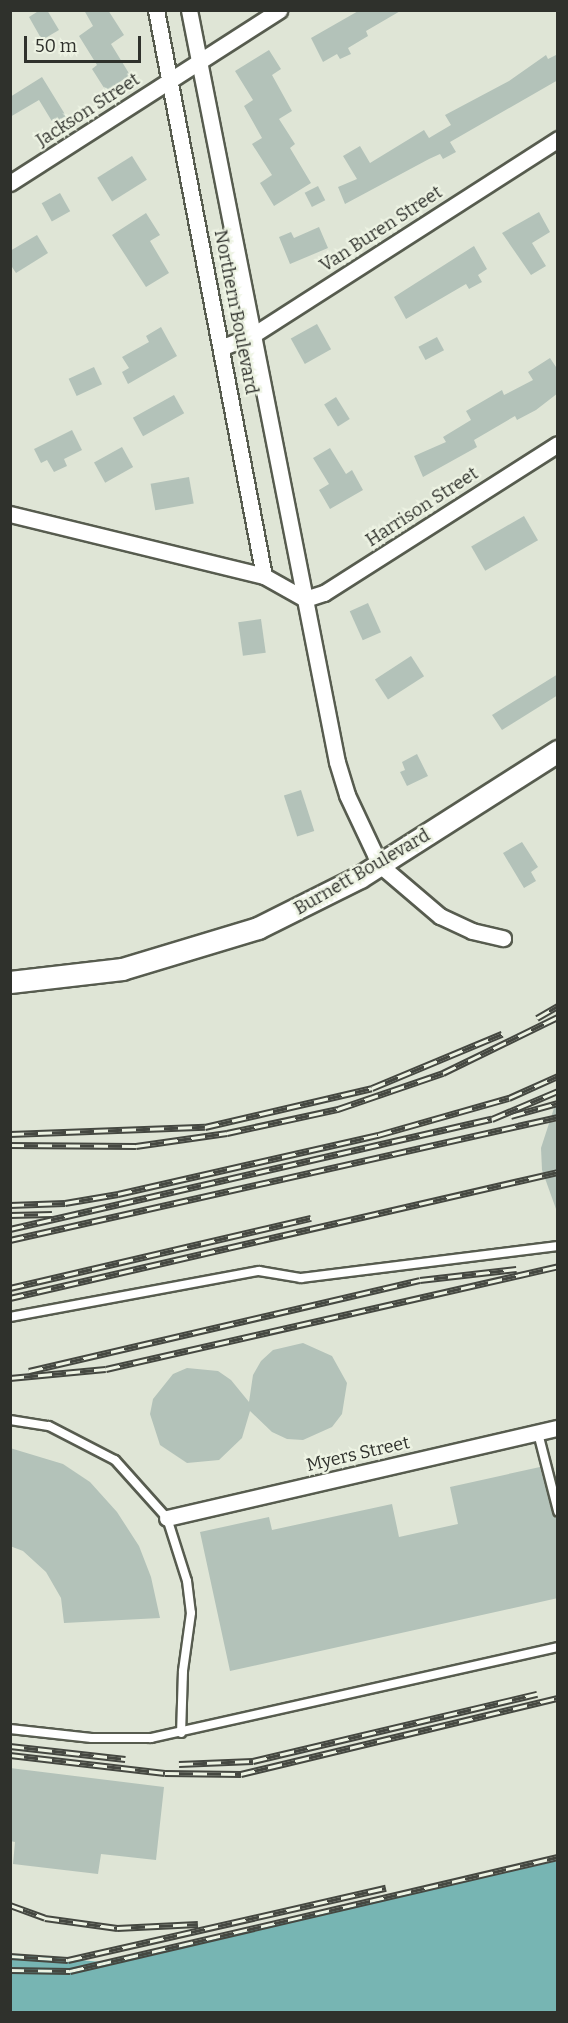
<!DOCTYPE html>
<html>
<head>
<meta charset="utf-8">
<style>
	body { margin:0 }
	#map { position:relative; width:568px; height:2023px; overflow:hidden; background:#dfe5d6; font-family:Bitter,serif }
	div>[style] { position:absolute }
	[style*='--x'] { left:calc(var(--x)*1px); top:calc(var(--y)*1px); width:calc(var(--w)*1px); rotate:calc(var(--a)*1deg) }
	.water>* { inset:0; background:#77b5b3 }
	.building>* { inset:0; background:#b3c2b9; transform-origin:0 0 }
	.roads { filter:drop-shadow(2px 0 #575c4f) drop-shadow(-2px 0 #575c4f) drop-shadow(0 2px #575c4f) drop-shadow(0 -2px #575c4f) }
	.lane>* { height:8px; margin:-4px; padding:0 4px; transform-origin:4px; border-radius:4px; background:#fff }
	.street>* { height:15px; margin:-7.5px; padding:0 7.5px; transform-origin:7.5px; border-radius:7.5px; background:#fff }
	.secondary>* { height:21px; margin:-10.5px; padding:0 10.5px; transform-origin:10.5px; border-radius:10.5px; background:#fff }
	.rail>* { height:7px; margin-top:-3.5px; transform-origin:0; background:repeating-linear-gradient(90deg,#edf3e3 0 14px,#454841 0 28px); box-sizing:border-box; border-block:2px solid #454841 }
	span { translate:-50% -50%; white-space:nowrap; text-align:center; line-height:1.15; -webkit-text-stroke:4.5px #edf3e3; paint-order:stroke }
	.street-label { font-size:18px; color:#2f312c }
	.frame { position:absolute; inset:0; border:12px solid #2f312c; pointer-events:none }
	.scale { position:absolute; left:24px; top:36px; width:117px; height:27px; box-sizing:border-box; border:3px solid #2f312c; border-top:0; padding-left:8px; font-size:18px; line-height:21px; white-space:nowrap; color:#2f312c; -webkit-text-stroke:4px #edf3e3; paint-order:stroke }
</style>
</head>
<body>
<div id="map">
	<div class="water">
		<i style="clip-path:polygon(557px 1861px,557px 2012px,11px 2012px,11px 1954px,102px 1962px)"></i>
	</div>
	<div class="building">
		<i style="clip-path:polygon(40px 10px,47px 10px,59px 30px,42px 40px,29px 17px)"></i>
		<i style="clip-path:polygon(84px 10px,108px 10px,124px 35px,111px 44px,130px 75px,106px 91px,92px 69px,97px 65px,79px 36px,93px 26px)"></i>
		<i style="clip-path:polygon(360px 10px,402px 10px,366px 31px,368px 36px,348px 48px,351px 54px,340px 59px,337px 54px,323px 62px,311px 38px)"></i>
		<i style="clip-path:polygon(269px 50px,281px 69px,272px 75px,292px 111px,279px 119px,295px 144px,290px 148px,311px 183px,274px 206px,260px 183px,272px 175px,252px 144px,262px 138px,244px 106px,253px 100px,235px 71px)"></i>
		<i style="clip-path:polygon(558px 54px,558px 80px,450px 142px,456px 152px,443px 159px,440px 154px,429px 159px,345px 204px,338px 187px,357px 179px,343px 156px,360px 146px,370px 163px,424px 130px,429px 138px,451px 125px,445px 115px,509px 81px,546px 55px,548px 59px)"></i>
		<i style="clip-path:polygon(42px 77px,66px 116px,53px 123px,39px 100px,10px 117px,10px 97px)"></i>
		<i style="left:132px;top:156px;width:28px;height:41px;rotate:58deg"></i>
		<i style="left:318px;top:186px;width:16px;height:15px;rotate:63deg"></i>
		<i style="left:60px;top:193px;width:21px;height:21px;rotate:61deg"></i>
		<i style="clip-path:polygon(539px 212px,550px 232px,532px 243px,546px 266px,531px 275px,502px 233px)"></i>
		<i style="clip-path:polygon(146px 213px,160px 235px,150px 241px,169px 273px,146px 287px,112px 235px)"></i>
		<i style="clip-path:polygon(319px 227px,328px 248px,290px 264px,279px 237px,291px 232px,294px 238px)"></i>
		<i style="clip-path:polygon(37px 235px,48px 253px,16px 273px,10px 264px,10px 251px)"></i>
		<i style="clip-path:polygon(474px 246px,487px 269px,478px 275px,482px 282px,469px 289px,466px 284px,406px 319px,394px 297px)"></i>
		<i style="left:317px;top:324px;width:29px;height:30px;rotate:61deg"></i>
		<i style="clip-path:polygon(161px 327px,177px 356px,128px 384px,122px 372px,129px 368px,122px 357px,149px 342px,146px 336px)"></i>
		<i style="left:437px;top:337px;width:15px;height:21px;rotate:62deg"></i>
		<i style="clip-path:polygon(550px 358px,558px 370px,558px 393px,536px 410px,517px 420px,515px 416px,474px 440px,477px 447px,423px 477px,414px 456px,446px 442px,443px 437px,471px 420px,466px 411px,502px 390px,504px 395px,533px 380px,528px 372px)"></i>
		<i style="left:94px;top:367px;width:19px;height:28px;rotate:65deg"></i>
		<i style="left:174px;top:395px;width:21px;height:47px;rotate:61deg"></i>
		<i style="left:336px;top:397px;width:26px;height:14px;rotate:58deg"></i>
		<i style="clip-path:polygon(72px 430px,82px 450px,64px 459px,67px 466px,54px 472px,47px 460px,41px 463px,34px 449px)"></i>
		<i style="left:122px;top:447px;width:23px;height:32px;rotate:61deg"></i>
		<i style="clip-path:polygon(330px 448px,346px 474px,352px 470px,363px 490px,330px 509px,319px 490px,329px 484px,313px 458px)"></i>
		<i style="left:189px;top:477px;width:27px;height:39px;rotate:80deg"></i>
		<i style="left:524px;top:516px;width:28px;height:61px;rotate:60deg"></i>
		<i style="left:368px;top:603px;width:32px;height:20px;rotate:66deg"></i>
		<i style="left:261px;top:619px;width:34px;height:23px;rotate:82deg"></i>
		<i style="left:411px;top:656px;width:24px;height:43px;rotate:57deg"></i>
		<i style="clip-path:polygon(558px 674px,558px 695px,502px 730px,492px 715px)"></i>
		<i style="clip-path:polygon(417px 754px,428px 776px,407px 786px,400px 772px,405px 770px,402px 762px)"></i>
		<i style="left:301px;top:790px;width:43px;height:18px;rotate:72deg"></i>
		<i style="clip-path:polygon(522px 842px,538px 867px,531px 872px,536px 881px,524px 888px,503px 853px)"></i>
		<i style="clip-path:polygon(555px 1105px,558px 1106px,556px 1209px,542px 1170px,541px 1148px)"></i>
		<i style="clip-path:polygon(303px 1343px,332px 1356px,347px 1383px,342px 1414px,332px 1427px,303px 1440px,287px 1439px,272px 1432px,250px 1411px,242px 1438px,219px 1460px,187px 1463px,160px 1445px,150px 1414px,153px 1399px,173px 1374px,187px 1368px,218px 1371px,231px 1380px,249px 1402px,253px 1375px,261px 1361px,273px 1350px)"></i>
		<i style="clip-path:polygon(10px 1448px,63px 1464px,90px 1482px,117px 1512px,139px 1546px,151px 1577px,160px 1618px,64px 1623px,61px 1598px,46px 1572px,23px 1551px,10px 1546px)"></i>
		<i style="clip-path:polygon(540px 1467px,552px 1512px,558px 1517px,558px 1598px,230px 1671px,200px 1532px,269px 1517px,272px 1530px,392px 1504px,399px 1537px,458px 1524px,450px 1487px)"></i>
		<i style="clip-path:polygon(10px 1768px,164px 1787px,156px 1860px,101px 1854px,98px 1874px,13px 1864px,15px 1842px,10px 1841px)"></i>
	</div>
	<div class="roads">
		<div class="lane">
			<i style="--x:10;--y:1317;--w:253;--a:-10.5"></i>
			<i style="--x:259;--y:1271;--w:43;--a:9.5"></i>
			<i style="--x:301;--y:1278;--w:259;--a:-7.1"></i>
			<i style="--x:10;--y:1420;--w:39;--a:9"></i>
			<i style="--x:49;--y:1426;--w:74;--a:27.3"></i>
			<i style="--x:115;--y:1460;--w:78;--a:48.1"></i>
			<i style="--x:167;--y:1518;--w:66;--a:72.4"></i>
			<i style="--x:187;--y:1581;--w:32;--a:83"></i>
			<i style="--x:191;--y:1613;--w:59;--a:97.9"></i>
			<i style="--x:183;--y:1671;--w:62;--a:91.8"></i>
			<i style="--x:538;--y:1433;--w:81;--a:75.6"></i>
			<i style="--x:10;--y:1729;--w:82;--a:6.3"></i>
			<i style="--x:92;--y:1738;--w:59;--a:0"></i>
			<i style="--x:151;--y:1738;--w:417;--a:-12.6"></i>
		</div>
		<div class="street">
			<i style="--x:156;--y:10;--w:576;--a:79.2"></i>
			<i style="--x:264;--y:576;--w:47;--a:29.3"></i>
			<i style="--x:305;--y:599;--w:166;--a:78.9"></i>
			<i style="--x:337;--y:762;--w:34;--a:73"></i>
			<i style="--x:347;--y:795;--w:77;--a:64.8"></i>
			<i style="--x:380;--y:865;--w:79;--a:40.4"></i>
			<i style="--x:440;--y:916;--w:35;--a:25"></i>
			<i style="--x:472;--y:931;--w:32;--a:13"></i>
			<i style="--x:189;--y:10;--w:600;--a:78.86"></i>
			<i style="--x:305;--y:599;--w:20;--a:-18"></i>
			<i style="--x:324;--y:593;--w:277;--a:-32.5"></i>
			<i style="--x:10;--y:183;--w:320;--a:-32.7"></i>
			<i style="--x:223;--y:347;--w:32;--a:-22"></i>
			<i style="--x:253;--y:335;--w:363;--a:-32.7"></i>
			<i style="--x:10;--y:514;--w:261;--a:13.7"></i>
			<i style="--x:167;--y:1518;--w:401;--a:-13"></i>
		</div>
		<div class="secondary">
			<i style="--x:10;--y:982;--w:113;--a:-6.6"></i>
			<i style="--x:122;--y:969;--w:142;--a:-16.8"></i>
			<i style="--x:258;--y:928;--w:114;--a:-26.6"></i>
			<i style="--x:360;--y:877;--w:235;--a:-32.5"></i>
		</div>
	</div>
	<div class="rail">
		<i style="--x:537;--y:1018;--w:24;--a:-30"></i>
		<i style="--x:511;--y:1116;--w:49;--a:-15.5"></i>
		<i style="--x:10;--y:1134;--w:195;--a:-2.1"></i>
		<i style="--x:205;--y:1127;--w:171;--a:-13.1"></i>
		<i style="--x:372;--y:1088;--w:141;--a:-22.6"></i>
		<i style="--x:10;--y:1145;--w:126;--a:0.5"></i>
		<i style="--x:136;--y:1146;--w:92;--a:-8.1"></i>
		<i style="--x:227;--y:1133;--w:114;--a:-12.2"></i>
		<i style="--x:338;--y:1109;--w:111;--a:-18.9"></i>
		<i style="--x:443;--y:1073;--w:128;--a:-26"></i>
		<i style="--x:10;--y:1205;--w:55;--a:-2.1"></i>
		<i style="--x:65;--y:1203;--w:54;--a:-9.6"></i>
		<i style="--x:118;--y:1194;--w:267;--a:-12.8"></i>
		<i style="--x:378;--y:1135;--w:136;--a:-15.8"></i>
		<i style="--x:509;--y:1098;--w:54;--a:-24.2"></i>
		<i style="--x:10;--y:1215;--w:42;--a:-1.4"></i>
		<i style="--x:10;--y:1229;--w:494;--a:-12.9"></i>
		<i style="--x:492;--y:1119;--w:72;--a:-23"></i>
		<i style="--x:10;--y:1240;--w:562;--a:-12.65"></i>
		<i style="--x:10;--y:1288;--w:309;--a:-13.1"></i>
		<i style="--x:10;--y:1298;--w:562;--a:-12.95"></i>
		<i style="--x:29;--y:1371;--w:401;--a:-13.1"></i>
		<i style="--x:420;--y:1280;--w:97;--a:-6.5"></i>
		<i style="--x:10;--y:1378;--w:96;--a:-5.4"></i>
		<i style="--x:106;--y:1369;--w:464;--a:-12.8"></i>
		<i style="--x:10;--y:1746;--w:116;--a:6.4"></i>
		<i style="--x:10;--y:1755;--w:156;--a:6.6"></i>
		<i style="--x:165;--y:1773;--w:76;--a:0.8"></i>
		<i style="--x:241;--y:1774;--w:326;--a:-13.5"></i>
		<i style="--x:179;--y:1764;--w:74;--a:-2.3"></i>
		<i style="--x:253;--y:1761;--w:292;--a:-13.3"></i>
		<i style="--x:10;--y:1905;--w:37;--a:20"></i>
		<i style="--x:45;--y:1918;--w:73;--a:7.9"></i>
		<i style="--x:117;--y:1928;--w:81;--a:-2.8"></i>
		<i style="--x:10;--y:1956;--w:58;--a:3.9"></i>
		<i style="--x:68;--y:1960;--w:326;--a:-12.8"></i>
		<i style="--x:10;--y:1970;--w:60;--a:1"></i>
		<i style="--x:70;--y:1971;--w:501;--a:-13.15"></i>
	</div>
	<div class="street-label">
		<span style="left:88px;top:110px;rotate:-33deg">Jackson Street</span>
		<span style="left:381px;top:229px;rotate:-33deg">Van Buren Street</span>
		<span style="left:236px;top:312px;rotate:79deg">Northern Boulevard</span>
		<span style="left:422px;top:507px;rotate:-33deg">Harrison Street</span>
		<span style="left:362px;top:872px;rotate:-30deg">Burnett Boulevard</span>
		<span style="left:358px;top:1454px;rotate:-13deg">Myers Street</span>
	</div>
	<div class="frame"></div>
	<div class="scale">50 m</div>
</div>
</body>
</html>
